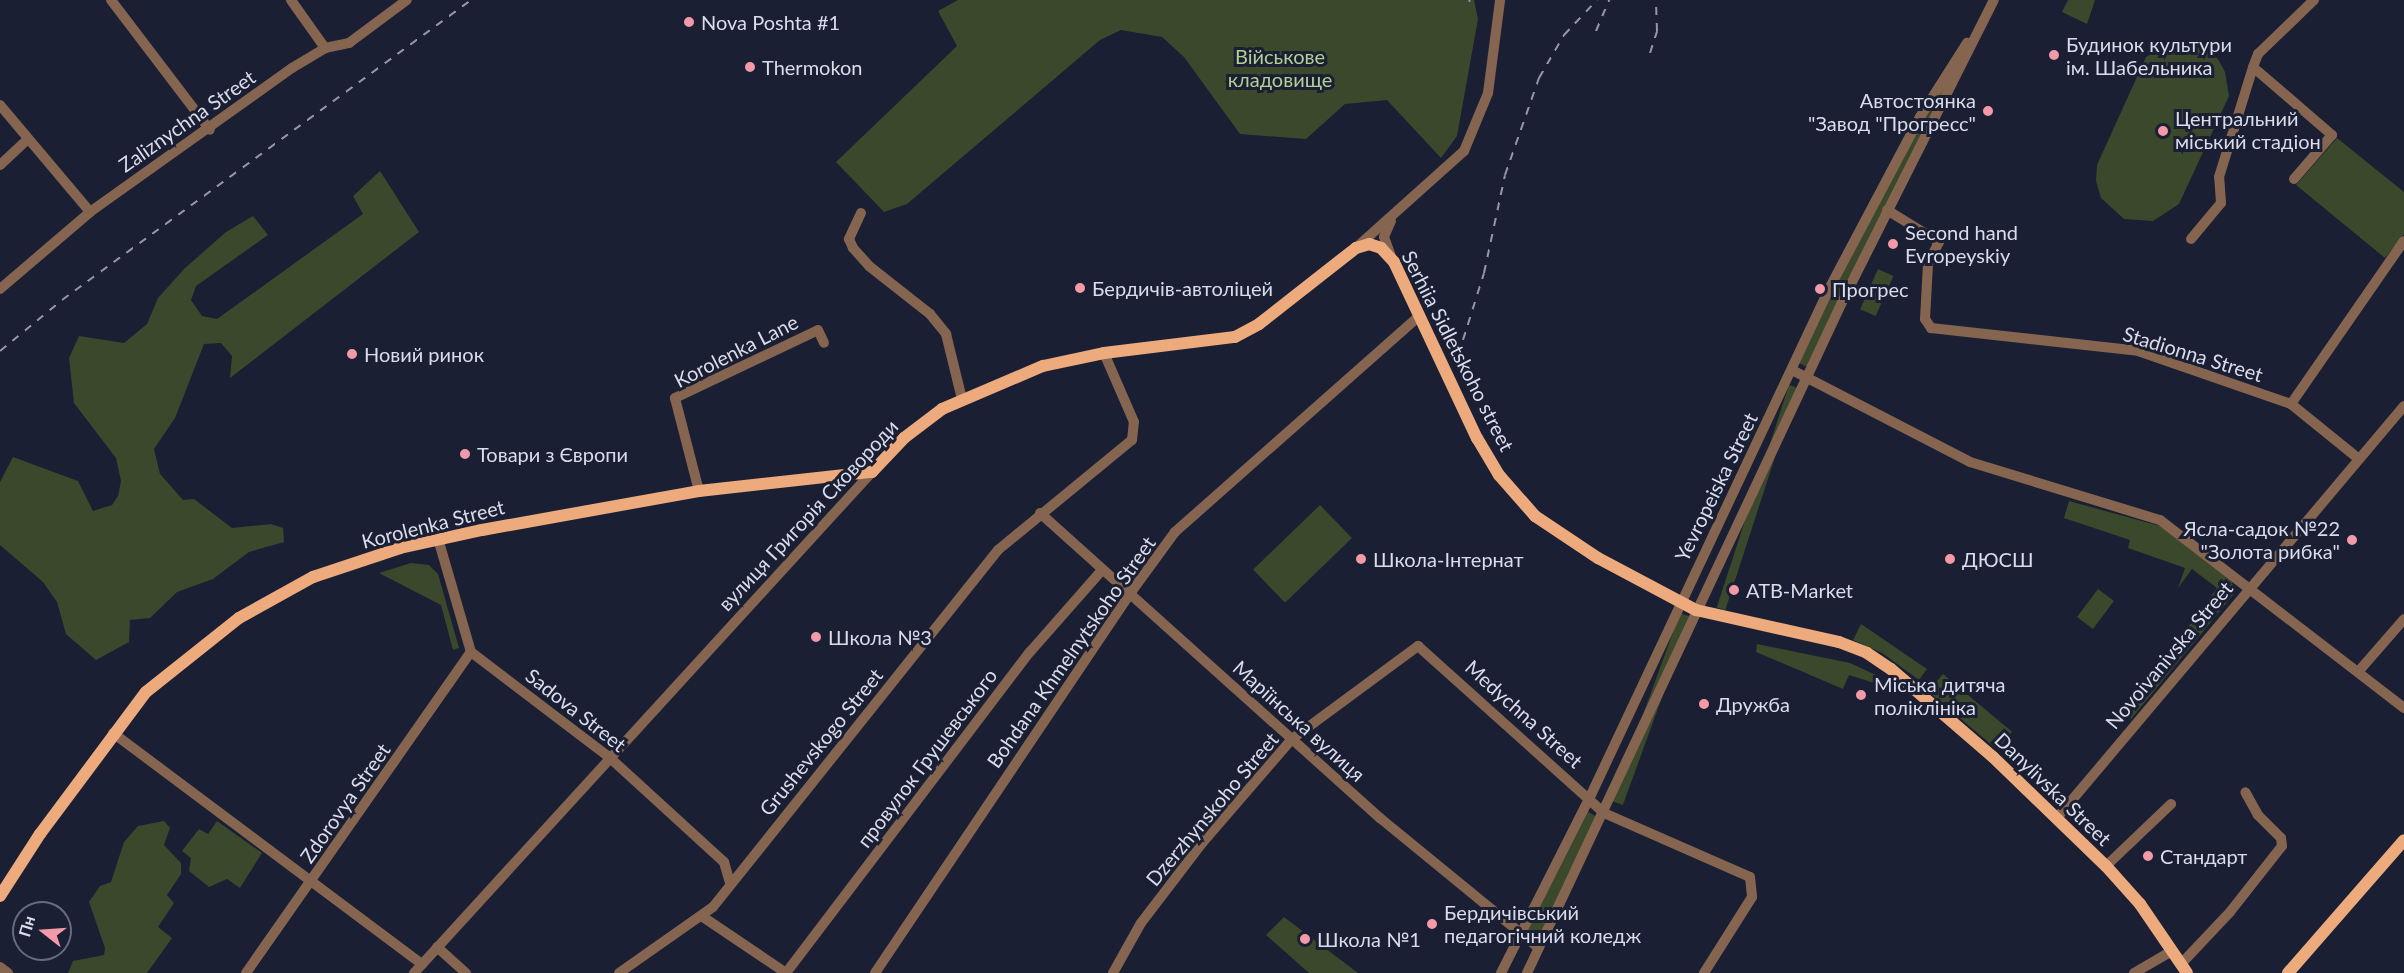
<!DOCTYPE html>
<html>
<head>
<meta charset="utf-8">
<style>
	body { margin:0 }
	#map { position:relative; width:2404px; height:973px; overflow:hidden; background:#1a1f33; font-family:Lato,sans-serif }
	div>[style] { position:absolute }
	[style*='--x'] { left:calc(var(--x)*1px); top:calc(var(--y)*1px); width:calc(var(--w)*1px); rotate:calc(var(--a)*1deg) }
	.green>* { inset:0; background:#3a482b; transform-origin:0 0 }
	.minor>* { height:10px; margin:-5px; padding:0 5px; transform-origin:5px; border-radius:5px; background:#856550 }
	.major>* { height:12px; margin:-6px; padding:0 6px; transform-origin:6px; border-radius:6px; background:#edaa7d }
	.rail>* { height:2px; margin-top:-1px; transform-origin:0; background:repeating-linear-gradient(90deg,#9397a7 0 8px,transparent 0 16px) }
	.dots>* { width:16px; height:16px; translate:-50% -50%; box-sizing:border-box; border:3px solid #1a1f33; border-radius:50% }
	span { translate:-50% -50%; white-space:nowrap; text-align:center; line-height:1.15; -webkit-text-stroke:6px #1a1f33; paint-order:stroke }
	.poi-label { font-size:20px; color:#d9ddeb }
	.left { translate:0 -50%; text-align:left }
	.right { translate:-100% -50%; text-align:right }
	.park-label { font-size:20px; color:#b2d094 }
	.street-label { font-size:20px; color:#d9ddeb }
	.north { position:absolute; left:12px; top:901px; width:60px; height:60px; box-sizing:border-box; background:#1a1f33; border:2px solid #666b7d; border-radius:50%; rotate:287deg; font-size:16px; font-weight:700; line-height:24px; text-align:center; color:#d9ddeb }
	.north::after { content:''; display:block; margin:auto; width:21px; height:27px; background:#f39aa9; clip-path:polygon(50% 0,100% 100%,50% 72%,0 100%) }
</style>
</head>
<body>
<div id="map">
	<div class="green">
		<i style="clip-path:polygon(958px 0,1474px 0,1478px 19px,1457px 136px,1441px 158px,1387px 100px,1345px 104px,1306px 139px,1240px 134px,1184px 57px,1162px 37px,1121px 30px,1100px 40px,907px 204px,884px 212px,836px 162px,957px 46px,938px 11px)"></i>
		<i style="clip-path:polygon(2068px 0,2095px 0,2087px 24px,2062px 12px)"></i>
		<i style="clip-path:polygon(2183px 42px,2207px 50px,2218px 59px,2225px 72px,2229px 96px,2179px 204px,2153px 221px,2124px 219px,2101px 198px,2096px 181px,2097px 165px,2146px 57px,2169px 44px)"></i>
		<i style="clip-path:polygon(1947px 74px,1955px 78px,1807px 367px,1799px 363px,1858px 240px)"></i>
		<i style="clip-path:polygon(2337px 138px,2404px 192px,2404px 234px,2385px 258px,2296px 185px)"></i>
		<i style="clip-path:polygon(380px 171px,419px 232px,230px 378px,232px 356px,221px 343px,204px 344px,175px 418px,154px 449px,160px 474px,183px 500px,194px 499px,232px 528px,271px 524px,283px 528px,284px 542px,249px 552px,213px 579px,177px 592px,150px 618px,130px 620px,129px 642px,96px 660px,66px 634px,57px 602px,43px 582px,0 545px,0 482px,13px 457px,78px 481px,93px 511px,112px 505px,118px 496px,121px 481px,116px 458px,74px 403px,69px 358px,79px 336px,124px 343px,147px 324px,158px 298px,184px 269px,226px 232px,253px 216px,268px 235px,196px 286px,191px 300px,202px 316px,217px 319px,363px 214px,353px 196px)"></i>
		<i style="left:1878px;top:269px;width:17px;height:44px;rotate:24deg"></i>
		<i style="left:1789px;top:385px;width:9px;height:234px;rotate:18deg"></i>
		<i style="clip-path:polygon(2069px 501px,2160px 526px,2232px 582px,2234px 594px,2131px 719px,2124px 714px,2217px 588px,2192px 569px,2178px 588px,2185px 568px,2128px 548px,2130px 540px,2064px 518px)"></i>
		<i style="left:1320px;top:505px;width:46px;height:93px;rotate:46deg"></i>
		<i style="clip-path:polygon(411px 563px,429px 565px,438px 574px,459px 648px,453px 650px,441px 605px,379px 573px)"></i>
		<i style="left:2098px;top:589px;width:20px;height:35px;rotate:37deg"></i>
		<i style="left:1680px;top:613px;width:12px;height:200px;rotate:20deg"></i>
		<i style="clip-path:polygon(1861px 624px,1927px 669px,1919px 680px,1882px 653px,1853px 640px)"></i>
		<i style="clip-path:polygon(1757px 644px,1850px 663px,1878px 676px,1877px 684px,1849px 675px,1843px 689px,1756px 652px)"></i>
		<i style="left:1943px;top:674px;width:90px;height:23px;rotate:40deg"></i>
		<i style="left:1588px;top:812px;width:13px;height:138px;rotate:27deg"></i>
		<i style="clip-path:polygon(164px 821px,170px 828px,164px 845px,181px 863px,181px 874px,167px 895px,174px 903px,158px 927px,172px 938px,147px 973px,68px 973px,73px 961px,104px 955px,105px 948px,89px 902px,100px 886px,111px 882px,124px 842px,138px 826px)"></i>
		<i style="clip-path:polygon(217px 821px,262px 853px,240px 888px,227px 879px,209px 887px,189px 871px,191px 858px,182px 851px,199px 829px,208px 834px)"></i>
		<i style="clip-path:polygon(1284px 917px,1358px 973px,1309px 973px,1266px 935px)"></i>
	</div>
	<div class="minor">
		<i style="--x:111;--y:0;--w:163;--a:52.7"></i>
		<i style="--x:291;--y:0;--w:59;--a:54.7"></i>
		<i style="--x:0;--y:105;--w:140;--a:49.9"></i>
		<i style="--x:0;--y:165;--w:38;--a:-43"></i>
		<i style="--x:2294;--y:179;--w:58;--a:-49.2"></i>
		<i style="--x:2332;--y:135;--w:104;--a:-139.3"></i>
		<i style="--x:2253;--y:67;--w:14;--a:-69"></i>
		<i style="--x:2258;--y:54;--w:78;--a:-44"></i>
		<i style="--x:1887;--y:210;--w:61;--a:31.6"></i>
		<i style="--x:1939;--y:242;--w:25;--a:117"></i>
		<i style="--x:1928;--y:264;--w:55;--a:93.1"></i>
		<i style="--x:1925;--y:319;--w:11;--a:56"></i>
		<i style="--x:1931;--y:328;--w:208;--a:6.3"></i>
		<i style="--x:2138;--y:351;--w:162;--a:19.1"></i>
		<i style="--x:2291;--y:404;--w:198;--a:-55.3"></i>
		<i style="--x:861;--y:213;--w:29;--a:115"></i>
		<i style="--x:849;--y:239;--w:10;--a:66"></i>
		<i style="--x:853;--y:248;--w:24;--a:48"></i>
		<i style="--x:869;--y:266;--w:78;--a:38.2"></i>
		<i style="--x:930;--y:314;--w:26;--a:51"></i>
		<i style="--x:946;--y:334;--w:67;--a:76.2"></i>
		<i style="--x:1391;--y:221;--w:17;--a:114"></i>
		<i style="--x:1384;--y:237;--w:20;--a:70"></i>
		<i style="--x:2191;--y:239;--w:47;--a:-50.2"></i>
		<i style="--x:2221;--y:203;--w:26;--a:-94"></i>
		<i style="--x:2219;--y:177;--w:115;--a:-72.8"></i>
		<i style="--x:1358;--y:246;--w:142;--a:-41.9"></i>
		<i style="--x:1464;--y:151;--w:63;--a:-67.5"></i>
		<i style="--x:1488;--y:93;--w:94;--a:-82.6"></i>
		<i style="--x:0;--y:289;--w:118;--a:-40.5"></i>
		<i style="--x:90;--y:212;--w:248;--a:-35.5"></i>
		<i style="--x:292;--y:68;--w:39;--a:-31"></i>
		<i style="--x:325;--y:48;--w:25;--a:-12"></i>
		<i style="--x:349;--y:43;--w:72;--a:-36.6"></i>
		<i style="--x:1792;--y:370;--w:200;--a:27.3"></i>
		<i style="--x:1970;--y:462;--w:199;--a:17"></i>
		<i style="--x:2160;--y:520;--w:308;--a:37.6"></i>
		<i style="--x:2291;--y:404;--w:87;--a:39"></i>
		<i style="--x:699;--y:491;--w:96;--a:-104.5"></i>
		<i style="--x:675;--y:398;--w:158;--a:-25.4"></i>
		<i style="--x:818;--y:330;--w:14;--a:65"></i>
		<i style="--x:1040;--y:513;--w:457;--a:41.9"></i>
		<i style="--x:1380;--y:818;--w:205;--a:39.3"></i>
		<i style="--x:439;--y:542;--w:115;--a:73.8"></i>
		<i style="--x:471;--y:652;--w:173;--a:37.3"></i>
		<i style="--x:609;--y:757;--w:156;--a:42.4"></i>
		<i style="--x:724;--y:862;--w:22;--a:74"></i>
		<i style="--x:2358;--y:672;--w:70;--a:-49"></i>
		<i style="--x:113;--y:733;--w:386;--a:36.8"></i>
		<i style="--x:2056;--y:819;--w:540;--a:-49.88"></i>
		<i style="--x:2106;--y:866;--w:90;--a:-43.6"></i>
		<i style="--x:703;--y:917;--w:100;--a:34"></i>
		<i style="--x:437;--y:947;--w:39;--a:42"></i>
		<i style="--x:2181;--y:964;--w:71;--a:-46.7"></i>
		<i style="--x:2230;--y:912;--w:84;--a:-51.8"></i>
		<i style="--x:2282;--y:846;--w:8;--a:-97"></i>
		<i style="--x:2281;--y:838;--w:33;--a:-135"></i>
		<i style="--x:2258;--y:815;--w:26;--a:-119"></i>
		<i style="--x:0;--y:967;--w:10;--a:37"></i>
		<i style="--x:246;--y:973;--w:392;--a:-55"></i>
		<i style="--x:414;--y:973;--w:679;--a:-47.57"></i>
		<i style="--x:619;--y:973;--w:115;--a:-35.1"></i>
		<i style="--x:713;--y:907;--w:457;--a:-51.4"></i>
		<i style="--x:998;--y:550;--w:173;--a:-39.4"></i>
		<i style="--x:1132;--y:440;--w:18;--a:-84"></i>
		<i style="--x:1134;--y:422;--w:75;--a:-113.5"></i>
		<i style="--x:786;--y:973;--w:403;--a:-52.8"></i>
		<i style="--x:1030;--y:652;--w:109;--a:-48.7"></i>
		<i style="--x:875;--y:973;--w:455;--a:-56.1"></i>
		<i style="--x:1129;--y:595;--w:78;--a:-53.9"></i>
		<i style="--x:1175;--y:532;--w:326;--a:-41.5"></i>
		<i style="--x:1113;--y:973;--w:57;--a:-60.8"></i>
		<i style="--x:1141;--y:923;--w:102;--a:-52.6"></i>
		<i style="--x:1203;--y:842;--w:136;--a:-49.2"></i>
		<i style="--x:1292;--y:739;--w:157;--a:-36.4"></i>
		<i style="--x:1418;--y:646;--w:250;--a:41.9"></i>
		<i style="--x:1604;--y:813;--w:159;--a:23.7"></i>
		<i style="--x:1750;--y:877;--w:20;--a:84"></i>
		<i style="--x:1752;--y:897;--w:90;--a:122.3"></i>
		<i style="--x:1501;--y:973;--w:197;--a:-63.2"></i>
		<i style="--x:1590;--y:797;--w:564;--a:-64.8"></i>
		<i style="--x:1830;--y:287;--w:192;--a:-62.1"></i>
		<i style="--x:1920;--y:117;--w:88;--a:-57.6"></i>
		<i style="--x:1527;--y:973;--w:748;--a:-64.84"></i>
		<i style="--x:1845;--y:296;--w:331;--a:-63.3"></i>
		<i style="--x:2134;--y:973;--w:44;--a:-30.1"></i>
	</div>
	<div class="major">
		<i style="--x:0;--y:896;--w:74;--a:-57.2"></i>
		<i style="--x:40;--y:834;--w:177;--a:-53.3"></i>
		<i style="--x:146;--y:692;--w:119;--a:-38.5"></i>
		<i style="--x:239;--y:618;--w:85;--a:-29"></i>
		<i style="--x:313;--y:577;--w:92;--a:-18.4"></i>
		<i style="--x:400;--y:548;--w:84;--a:-12.4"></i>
		<i style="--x:482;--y:530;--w:220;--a:-10.2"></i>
		<i style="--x:699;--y:491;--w:174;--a:-6.3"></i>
		<i style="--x:872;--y:472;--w:47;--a:-46.7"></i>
		<i style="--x:904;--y:438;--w:48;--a:-37.3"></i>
		<i style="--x:942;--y:409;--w:110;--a:-23.1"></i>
		<i style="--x:1043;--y:366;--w:62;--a:-12"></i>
		<i style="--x:1104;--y:353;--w:132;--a:-7"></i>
		<i style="--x:1235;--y:337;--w:27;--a:-28"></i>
		<i style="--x:1259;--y:324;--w:123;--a:-38.1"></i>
		<i style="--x:1356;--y:248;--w:14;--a:-17"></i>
		<i style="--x:1369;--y:244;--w:13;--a:18"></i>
		<i style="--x:1381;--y:248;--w:19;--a:47"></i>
		<i style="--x:1394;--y:262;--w:195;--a:64.8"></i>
		<i style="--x:1477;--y:438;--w:43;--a:59.3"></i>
		<i style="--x:1499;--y:475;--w:55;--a:48.7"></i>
		<i style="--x:1535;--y:516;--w:76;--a:33.7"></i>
		<i style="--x:1598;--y:558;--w:111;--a:28"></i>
		<i style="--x:1696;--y:610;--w:147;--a:12.6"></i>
		<i style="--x:1839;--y:642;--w:30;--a:21"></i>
		<i style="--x:1867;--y:653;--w:29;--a:34"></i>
		<i style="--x:1891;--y:669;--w:135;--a:40.8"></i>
		<i style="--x:1993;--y:757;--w:157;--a:44"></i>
		<i style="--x:2106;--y:866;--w:51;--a:48.2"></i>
		<i style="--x:2140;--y:904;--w:83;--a:55.7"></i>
		<i style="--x:2288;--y:973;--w:176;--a:-48.9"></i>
	</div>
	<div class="rail">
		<i style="--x:1469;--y:0;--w:2;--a:63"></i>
		<i style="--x:1596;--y:31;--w:34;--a:-67"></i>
		<i style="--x:1650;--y:53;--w:23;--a:-72"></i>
		<i style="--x:1657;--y:31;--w:31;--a:-92"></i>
		<i style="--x:1463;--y:340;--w:70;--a:-72.6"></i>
		<i style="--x:1484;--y:273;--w:100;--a:-77.9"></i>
		<i style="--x:1505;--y:175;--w:103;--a:-70.7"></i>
		<i style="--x:1539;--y:78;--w:50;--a:-59.8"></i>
		<i style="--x:1564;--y:35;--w:48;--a:-46.7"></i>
		<i style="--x:0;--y:351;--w:80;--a:-39.4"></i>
		<i style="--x:62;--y:300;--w:507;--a:-36.26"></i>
	</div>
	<div class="dots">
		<i style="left:689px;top:22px;background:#f39aa9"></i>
		<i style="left:2054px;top:55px;background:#f39aa9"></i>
		<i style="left:750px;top:67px;background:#f39aa9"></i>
		<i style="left:1988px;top:111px;background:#f39aa9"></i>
		<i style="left:2163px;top:131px;background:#f39aa9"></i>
		<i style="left:1893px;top:244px;background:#f39aa9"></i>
		<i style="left:1080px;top:288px;background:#f39aa9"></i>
		<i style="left:1820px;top:289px;background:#f39aa9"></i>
		<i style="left:352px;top:354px;background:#f39aa9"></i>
		<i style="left:465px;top:454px;background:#f39aa9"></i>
		<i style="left:2352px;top:540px;background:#f39aa9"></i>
		<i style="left:1361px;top:559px;background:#f39aa9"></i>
		<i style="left:1950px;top:559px;background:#f39aa9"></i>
		<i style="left:1734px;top:590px;background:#f39aa9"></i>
		<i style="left:816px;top:637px;background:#f39aa9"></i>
		<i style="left:1861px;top:695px;background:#f39aa9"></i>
		<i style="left:1704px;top:704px;background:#f39aa9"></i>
		<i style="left:2148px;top:856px;background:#f39aa9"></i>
		<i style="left:1432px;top:924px;background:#f39aa9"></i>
		<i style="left:1305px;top:939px;background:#f39aa9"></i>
	</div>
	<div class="poi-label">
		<span class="left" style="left:701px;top:22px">Nova Poshta #1</span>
		<span class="left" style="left:2066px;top:56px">Будинок культури<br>ім. Шабельника</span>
		<span class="left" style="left:762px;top:67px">Thermokon</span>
		<span class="right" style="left:1976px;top:112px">Автостоянка<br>"Завод "Прогресс"</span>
		<span class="left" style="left:2175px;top:130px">Центральний<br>міський стадіон</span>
		<span class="left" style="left:1905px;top:244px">Second hand<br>Evropeyskiy</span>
		<span class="left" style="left:1092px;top:288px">Бердичів-автоліцей</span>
		<span class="left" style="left:1832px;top:289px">Прогрес</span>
		<span class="left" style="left:364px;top:354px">Новий ринок</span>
		<span class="left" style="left:477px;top:454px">Товари з Європи</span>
		<span class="right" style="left:2340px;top:540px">Ясла-садок №22<br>"Золота рибка"</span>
		<span class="left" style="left:1373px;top:559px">Школа-Інтернат</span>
		<span class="left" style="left:1962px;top:559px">ДЮСШ</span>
		<span class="left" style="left:1746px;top:590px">ATB-Market</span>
		<span class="left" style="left:828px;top:637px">Школа №3</span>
		<span class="left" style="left:1874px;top:696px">Міська дитяча<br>поліклініка</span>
		<span class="left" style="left:1716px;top:704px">Дружба</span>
		<span class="left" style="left:2160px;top:856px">Стандарт</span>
		<span class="left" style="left:1444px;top:924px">Бердичівський<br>педагогічний коледж</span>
		<span class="left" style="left:1317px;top:939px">Школа №1</span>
	</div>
	<div class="park-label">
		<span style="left:1280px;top:68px">Військове<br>кладовище</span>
	</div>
	<div class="street-label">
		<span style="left:187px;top:121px;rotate:-35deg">Zaliznychna Street</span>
		<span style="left:736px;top:351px;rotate:-27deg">Korolenka Lane</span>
		<span style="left:1458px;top:351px;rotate:63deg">Serhiia Sidletskoho street</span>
		<span style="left:2193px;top:354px;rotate:17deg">Stadionna Street</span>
		<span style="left:1716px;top:487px;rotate:-64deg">Yevropeiska Street</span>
		<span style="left:808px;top:515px;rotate:-47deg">вулиця Григорія Сковороди</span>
		<span style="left:433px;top:524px;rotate:-14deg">Korolenka Street</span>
		<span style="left:1071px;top:652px;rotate:-55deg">Bohdana Khmelnytskoho Street</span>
		<span style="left:2169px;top:655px;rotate:-50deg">Novoivanivska Street</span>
		<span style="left:576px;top:710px;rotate:38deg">Sadova Street</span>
		<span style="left:1524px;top:714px;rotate:42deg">Medychna Street</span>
		<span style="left:1299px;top:721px;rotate:42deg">Маріїнська вулиця</span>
		<span style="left:821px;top:742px;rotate:-51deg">Grushevskogo Street</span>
		<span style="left:927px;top:758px;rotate:-53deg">провулок Грушевського</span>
		<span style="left:2053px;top:789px;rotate:44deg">Danylivska Street</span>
		<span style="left:345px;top:803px;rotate:-55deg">Zdorovya Street</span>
		<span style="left:1212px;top:809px;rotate:-50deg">Dzerzhynskoho Street</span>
	</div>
	<div class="north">Пн</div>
</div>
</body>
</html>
